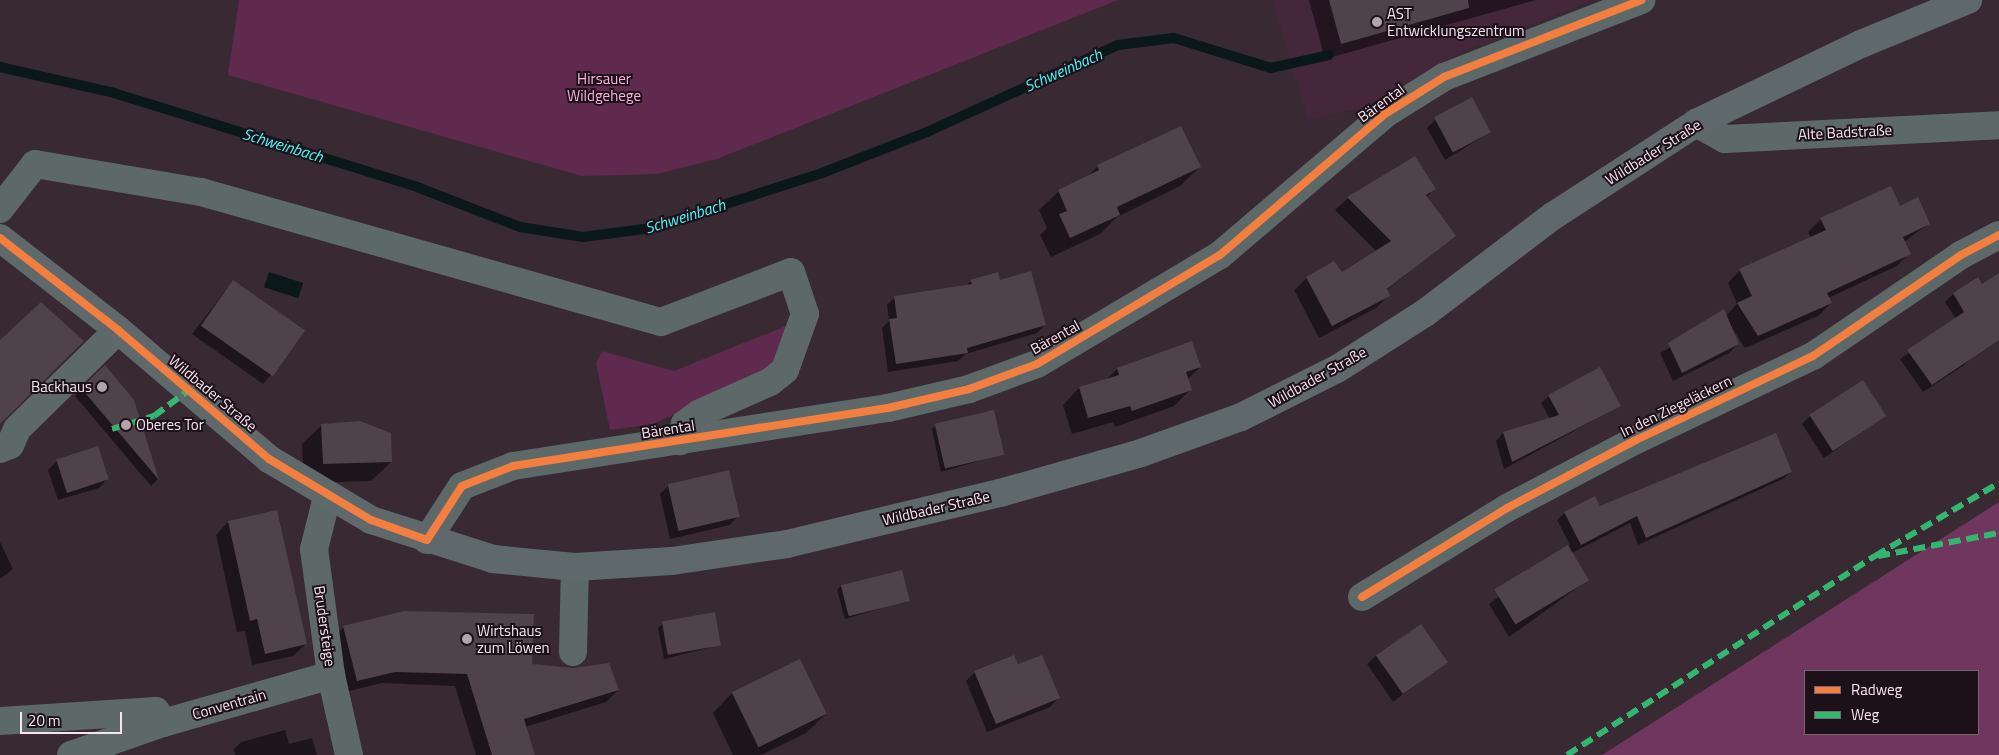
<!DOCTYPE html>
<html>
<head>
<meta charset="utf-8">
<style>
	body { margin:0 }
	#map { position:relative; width:1999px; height:755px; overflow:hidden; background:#382933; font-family:"Titillium Web",sans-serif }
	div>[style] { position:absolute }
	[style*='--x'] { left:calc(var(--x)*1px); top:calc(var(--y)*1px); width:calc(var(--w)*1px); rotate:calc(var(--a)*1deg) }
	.built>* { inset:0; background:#45273b }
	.green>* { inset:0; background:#5f2a4e }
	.forest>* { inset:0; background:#71365e }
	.water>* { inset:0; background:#0b1819; transform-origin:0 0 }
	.shadow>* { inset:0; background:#0007 }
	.stream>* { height:10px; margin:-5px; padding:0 5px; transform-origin:5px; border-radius:5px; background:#0b1819 }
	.building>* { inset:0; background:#4f424b; transform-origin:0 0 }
	.minor>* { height:28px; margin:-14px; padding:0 14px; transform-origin:14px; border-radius:14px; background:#5d6869 }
	.major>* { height:28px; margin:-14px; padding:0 14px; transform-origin:14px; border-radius:14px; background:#5f686a }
	.quiet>* { height:6px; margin-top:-3px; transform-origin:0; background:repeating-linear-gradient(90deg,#33b770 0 12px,transparent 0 18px) }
	.cycleway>* { height:8px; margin:-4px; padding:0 4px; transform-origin:4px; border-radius:4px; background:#f27e40 }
	.dots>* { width:14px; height:14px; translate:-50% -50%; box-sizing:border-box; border:2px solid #1d1119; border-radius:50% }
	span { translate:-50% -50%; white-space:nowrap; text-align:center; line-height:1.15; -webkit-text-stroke:4px #1d1119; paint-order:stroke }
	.poi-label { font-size:15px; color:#f7e4ef }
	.left { translate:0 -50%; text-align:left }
	.right { translate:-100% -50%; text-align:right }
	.park-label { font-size:15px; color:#feb0e2 }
	.street-label { font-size:15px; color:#f7e4ef }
	.water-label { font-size:16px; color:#48f9fa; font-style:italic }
	.legend { position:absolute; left:1804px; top:670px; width:175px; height:65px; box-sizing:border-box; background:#1d1119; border:1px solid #74656f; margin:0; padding:6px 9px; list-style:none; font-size:15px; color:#f7e4ef }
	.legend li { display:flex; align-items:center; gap:10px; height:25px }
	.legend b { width:25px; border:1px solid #74656f }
	.scale { position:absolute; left:20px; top:712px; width:102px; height:22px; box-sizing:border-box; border:2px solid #f7e4ef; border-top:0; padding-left:6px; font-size:15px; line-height:18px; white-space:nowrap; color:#f7e4ef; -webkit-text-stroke:4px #1d1119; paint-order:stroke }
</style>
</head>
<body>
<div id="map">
	<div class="built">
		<i style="clip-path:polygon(1272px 0,1595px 0,1463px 51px,1364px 107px,1308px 120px)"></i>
	</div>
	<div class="green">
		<i style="clip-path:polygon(239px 0,1118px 0,717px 159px,657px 174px,582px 176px,228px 75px)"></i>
		<i style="clip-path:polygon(791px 324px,786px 348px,762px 374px,653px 424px,610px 430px,596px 363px,602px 351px,674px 371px)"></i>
	</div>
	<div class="forest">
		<i style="clip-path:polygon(evenodd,1999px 502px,1999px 755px,1602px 755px,1999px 502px,1805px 671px,1978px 671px,1978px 734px,1805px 734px,1805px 671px)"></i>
	</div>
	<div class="water">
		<i style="left:269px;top:272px;width:36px;height:16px;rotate:18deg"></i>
	</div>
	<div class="shadow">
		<i style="clip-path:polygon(1309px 0,1536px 0,1325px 59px)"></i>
		<i style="clip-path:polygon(1436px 119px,1490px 132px,1445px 160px,1427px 128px)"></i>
		<i style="clip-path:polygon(1098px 166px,1200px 167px,1180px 186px,1117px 217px,1100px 234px,1051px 257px,1040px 235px,1047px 228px,1039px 210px,1059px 191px,1086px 178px)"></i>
		<i style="clip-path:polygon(1434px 189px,1426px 198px,1455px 235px,1386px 291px,1388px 296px,1376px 308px,1319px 338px,1294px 290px,1307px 278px,1342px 274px,1377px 252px,1335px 210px,1348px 198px)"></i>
		<i style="clip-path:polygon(1899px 207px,1928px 224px,1904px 242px,1909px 253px,1897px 266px,1828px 298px,1831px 303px,1818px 316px,1745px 348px,1732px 328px,1738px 344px,1729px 353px,1673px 381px,1660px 353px,1726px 316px,1737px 304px,1728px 283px,1740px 270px,1811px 238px,1808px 232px,1821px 219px)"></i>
		<i style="clip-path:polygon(1999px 274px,1999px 329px,1963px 366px,1923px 392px,1900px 359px,1956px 319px,1945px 302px,1953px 294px,1978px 279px,1982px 285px)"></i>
		<i style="clip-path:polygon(233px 281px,271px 375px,263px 384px,192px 334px)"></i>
		<i style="clip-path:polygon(971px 281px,999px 281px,1045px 325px,1037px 333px,966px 354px,958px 361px,888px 372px,882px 328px,889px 321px,887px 305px,895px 297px,966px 286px)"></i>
		<i style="clip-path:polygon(105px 367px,132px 399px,158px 479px,151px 486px,75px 396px)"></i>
		<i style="clip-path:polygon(1200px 367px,1187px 380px,1191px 389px,1174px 406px,1115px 427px,1113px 422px,1072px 434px,1063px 405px,1079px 388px,1106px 380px,1117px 369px)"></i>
		<i style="clip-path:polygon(1549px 396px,1620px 406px,1504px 469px,1496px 441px,1503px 433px,1550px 419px,1541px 403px)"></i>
		<i style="clip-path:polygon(1811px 415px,1884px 416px,1824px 458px,1802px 424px)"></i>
		<i style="clip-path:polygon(322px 425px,391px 462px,371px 481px,304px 483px,302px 444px)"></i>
		<i style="clip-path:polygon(936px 425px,1003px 454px,941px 472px,932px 429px)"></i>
		<i style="clip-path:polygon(57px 461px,107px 479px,99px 488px,58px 500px,48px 470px)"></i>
		<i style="clip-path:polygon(1791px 472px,1783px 479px,1638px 545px,1630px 523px,1572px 553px,1588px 580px,1509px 637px,1489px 604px,1570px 545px,1557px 520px,1565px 513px)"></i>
		<i style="clip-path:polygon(669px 485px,738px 516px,730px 525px,670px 539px,660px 494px)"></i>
		<i style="clip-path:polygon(228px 522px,306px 644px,293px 656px,252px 665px,245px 631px,237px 632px,216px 535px)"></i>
		<i style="clip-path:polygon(0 542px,13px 569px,0 579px)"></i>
		<i style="clip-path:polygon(841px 586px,909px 600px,845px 619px,837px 590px)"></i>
		<i style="clip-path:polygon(663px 623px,720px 645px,664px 659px,658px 628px)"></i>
		<i style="clip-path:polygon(344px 627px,618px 690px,606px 702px,525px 727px,534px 755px,476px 755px,455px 686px,382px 683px,345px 692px,331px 639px)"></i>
		<i style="clip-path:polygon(1376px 656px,1446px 662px,1393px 702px,1367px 664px)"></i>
		<i style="clip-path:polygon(1018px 666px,1058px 698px,1050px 707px,987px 732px,966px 681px,975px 672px)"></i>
		<i style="clip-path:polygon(732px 693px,826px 714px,806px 733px,761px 755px,733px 755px,713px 713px)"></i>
		<i style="clip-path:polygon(285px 730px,289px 744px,312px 738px,317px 755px,235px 755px,234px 749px,241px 742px)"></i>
	</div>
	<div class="stream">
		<i style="--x:0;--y:67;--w:117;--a:12.8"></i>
		<i style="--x:114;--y:93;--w:317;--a:17.2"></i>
		<i style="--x:417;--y:187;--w:110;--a:21.2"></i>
		<i style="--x:520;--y:227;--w:64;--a:9"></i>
		<i style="--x:583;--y:237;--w:69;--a:-7.5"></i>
		<i style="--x:651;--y:228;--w:180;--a:-17.8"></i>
		<i style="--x:822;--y:173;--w:113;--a:-21.3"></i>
		<i style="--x:927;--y:132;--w:210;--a:-24.5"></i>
		<i style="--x:1118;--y:45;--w:56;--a:-7.1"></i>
		<i style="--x:1174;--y:38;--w:102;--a:17.2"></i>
		<i style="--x:1271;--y:68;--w:59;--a:-12.6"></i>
	</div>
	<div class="building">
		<i style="clip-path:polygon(1329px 0,1468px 0,1469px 8px,1341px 44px)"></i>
		<i style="left:1472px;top:97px;width:40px;height:43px;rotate:62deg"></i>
		<i style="clip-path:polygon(1181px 126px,1201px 167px,1117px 207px,1120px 215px,1070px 238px,1059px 214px,1067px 211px,1058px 190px,1099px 170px,1097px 165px)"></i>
		<i style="clip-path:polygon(1415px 156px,1436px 189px,1426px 195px,1456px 236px,1387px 289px,1390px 296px,1332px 326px,1306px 277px,1334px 261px,1342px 272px,1391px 241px,1347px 197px)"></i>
		<i style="clip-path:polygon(1891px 186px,1900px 206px,1918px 197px,1930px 224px,1903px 237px,1911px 254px,1827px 293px,1832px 303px,1758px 336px,1737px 303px,1752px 296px,1739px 269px,1826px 230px,1820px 218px)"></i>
		<i style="clip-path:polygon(1031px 271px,1046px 325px,967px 348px,968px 353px,896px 364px,889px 319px,897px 318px,894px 296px,972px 284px,970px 280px,998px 272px,1000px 280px)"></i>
		<i style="clip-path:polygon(1999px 273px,1999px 340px,1932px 385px,1907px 350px,1964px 312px,1953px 293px,1978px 277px,1982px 284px)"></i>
		<i style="left:233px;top:280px;width:88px;height:56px;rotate:35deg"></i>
		<i style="clip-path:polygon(41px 302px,84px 341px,0 424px,0 340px)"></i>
		<i style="clip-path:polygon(1724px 309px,1739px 344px,1682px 373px,1668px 343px)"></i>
		<i style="clip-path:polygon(1192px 341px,1201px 367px,1186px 372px,1192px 390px,1132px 411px,1130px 406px,1088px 418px,1079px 387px,1119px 375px,1117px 368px)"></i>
		<i style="clip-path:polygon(105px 365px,134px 400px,159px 480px,81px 388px)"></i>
		<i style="clip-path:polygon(1600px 367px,1621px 406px,1512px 462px,1503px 432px,1559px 415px,1548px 395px)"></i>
		<i style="left:1863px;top:380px;width:43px;height:64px;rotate:57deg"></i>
		<i style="left:994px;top:410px;width:46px;height:61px;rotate:77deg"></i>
		<i style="clip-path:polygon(360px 421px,391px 433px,392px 462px,323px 464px,321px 424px)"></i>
		<i style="clip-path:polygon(1776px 433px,1792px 472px,1646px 538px,1637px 516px,1581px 545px,1564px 512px,1595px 496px,1600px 506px)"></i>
		<i style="left:98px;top:446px;width:35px;height:44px;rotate:72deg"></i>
		<i style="left:729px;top:470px;width:48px;height:63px;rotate:77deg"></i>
		<i style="clip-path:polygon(277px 510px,307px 644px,265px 654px,257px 619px,250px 621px,228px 521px)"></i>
		<i style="left:1568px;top:545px;width:41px;height:86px;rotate:59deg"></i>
		<i style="left:902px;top:570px;width:32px;height:63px;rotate:76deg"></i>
		<i style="clip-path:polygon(404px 611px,534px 614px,532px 664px,573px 668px,609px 663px,619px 690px,524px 719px,535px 755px,492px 755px,467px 674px,395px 672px,357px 681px,343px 626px)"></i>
		<i style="left:715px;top:612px;width:34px;height:54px;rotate:80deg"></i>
		<i style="left:1421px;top:624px;width:47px;height:55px;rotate:55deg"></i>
		<i style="clip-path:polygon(1014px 655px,1018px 664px,1042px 655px,1060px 698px,996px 724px,974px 671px)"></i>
		<i style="left:800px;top:659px;width:61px;height:76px;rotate:64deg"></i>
	</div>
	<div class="minor">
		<i style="--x:1696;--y:123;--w:33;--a:29"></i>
		<i style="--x:1725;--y:139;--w:274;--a:-2.9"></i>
		<i style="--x:0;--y:209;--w:57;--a:-52.1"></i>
		<i style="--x:35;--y:164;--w:168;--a:9.6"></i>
		<i style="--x:201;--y:192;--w:478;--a:15.8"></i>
		<i style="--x:661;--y:322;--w:139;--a:-21"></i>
		<i style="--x:791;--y:272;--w:44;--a:71.6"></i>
		<i style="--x:805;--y:314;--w:59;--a:109.7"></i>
		<i style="--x:785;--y:370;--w:19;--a:141"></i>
		<i style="--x:770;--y:382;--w:77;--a:156.1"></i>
		<i style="--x:700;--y:413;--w:19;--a:144"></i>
		<i style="--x:685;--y:424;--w:18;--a:106"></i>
		<i style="--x:0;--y:449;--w:11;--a:-22"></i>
		<i style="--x:10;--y:445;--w:17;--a:-66"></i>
		<i style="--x:17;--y:429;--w:141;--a:-44.4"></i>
		<i style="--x:327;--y:497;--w:54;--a:104"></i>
		<i style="--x:314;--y:549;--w:127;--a:82.3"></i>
		<i style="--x:331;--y:675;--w:82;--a:77.3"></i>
		<i style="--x:427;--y:540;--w:64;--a:-57.1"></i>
		<i style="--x:462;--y:486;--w:55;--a:-21.4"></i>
		<i style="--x:513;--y:466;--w:379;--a:-8.8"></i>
		<i style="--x:888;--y:408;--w:83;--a:-13.2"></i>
		<i style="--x:969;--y:389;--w:72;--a:-20.2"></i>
		<i style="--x:1037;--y:364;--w:213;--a:-30.8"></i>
		<i style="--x:1220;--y:255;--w:217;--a:-40.5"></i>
		<i style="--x:1385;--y:114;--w:70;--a:-32.1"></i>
		<i style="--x:1444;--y:77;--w:212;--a:-21.3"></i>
		<i style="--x:1362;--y:597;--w:170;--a:-31.5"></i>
		<i style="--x:1507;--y:508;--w:146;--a:-27.8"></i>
		<i style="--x:1636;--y:440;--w:196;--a:-25.4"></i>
		<i style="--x:1813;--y:356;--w:179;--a:-34.3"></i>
		<i style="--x:1961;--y:255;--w:43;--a:-27.8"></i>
		<i style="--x:573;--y:652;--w:85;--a:-88.7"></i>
		<i style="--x:0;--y:721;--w:156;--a:-3.7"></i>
		<i style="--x:156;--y:711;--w:14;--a:60"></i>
		<i style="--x:71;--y:755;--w:97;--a:-19.2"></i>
		<i style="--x:163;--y:723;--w:175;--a:-15.9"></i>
	</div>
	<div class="major">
		<i style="--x:0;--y:238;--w:150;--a:37.9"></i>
		<i style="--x:118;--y:330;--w:199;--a:40.5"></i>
		<i style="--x:269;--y:459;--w:119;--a:30.9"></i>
		<i style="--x:371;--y:520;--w:128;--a:17.7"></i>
		<i style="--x:493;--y:559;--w:82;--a:5.6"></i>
		<i style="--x:575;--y:567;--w:97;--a:-3.5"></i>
		<i style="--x:672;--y:561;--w:116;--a:-8.4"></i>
		<i style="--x:787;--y:544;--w:219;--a:-13.5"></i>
		<i style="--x:1000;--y:493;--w:147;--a:-15.8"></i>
		<i style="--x:1141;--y:453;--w:106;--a:-19.8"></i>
		<i style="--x:1241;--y:417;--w:107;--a:-26.6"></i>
		<i style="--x:1337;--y:369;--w:104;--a:-32.5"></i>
		<i style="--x:1425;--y:313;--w:161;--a:-37.2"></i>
		<i style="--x:1553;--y:216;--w:171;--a:-33"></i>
		<i style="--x:1696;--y:123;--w:183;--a:-25.6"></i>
		<i style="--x:1861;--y:44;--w:116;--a:-22.4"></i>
	</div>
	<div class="quiet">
		<i style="--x:112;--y:429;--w:44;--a:-17.2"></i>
		<i style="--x:154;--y:416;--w:44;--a:-36.6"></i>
		<i style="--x:1878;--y:556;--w:123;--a:-10.8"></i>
		<i style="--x:1567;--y:755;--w:367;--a:-32.9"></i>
		<i style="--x:1875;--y:556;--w:144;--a:-30.5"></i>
	</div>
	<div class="cycleway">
		<i style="--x:0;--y:238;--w:150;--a:37.9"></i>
		<i style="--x:118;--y:330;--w:199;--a:40.5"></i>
		<i style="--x:269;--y:459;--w:119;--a:30.9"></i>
		<i style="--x:371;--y:520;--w:59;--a:19.7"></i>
		<i style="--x:427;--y:540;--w:64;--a:-57.1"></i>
		<i style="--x:462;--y:486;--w:55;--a:-21.4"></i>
		<i style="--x:513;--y:466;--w:379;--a:-8.8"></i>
		<i style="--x:888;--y:408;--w:83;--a:-13.2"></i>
		<i style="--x:969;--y:389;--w:72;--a:-20.2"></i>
		<i style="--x:1037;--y:364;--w:213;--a:-30.8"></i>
		<i style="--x:1220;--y:255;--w:217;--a:-40.5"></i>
		<i style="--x:1385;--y:114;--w:70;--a:-32.1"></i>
		<i style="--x:1444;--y:77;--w:212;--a:-21.3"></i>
		<i style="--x:1362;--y:597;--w:170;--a:-31.5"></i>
		<i style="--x:1507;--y:508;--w:146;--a:-27.8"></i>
		<i style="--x:1636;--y:440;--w:196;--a:-25.4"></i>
		<i style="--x:1813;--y:356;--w:179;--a:-34.3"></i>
		<i style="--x:1961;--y:255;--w:43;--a:-27.8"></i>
	</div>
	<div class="dots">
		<i style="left:1377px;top:22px;background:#b4a3ad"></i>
		<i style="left:102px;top:387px;background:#b4a3ad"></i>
		<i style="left:126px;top:425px;background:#b4a3ad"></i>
		<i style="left:467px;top:639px;background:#b4a3ad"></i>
	</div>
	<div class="poi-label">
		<span class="left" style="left:1387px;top:22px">AST<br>Entwicklungszentrum</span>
		<span class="right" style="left:92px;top:387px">Backhaus</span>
		<span class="left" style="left:136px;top:425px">Oberes Tor</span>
		<span class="left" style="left:477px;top:639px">Wirtshaus<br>zum Löwen</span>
	</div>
	<div class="park-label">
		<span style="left:604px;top:87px">Hirsauer<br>Wildgehege</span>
	</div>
	<div class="street-label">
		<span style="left:1381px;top:103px;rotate:-36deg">Bärental</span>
		<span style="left:1845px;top:132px;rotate:-3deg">Alte Badstraße</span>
		<span style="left:1653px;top:152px;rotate:-32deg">Wildbader Straße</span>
		<span style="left:1055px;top:337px;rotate:-29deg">Bärental</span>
		<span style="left:1317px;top:377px;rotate:-29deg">Wildbader Straße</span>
		<span style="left:213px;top:393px;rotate:40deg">Wildbader Straße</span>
		<span style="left:1676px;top:406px;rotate:-26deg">In den Ziegeläckern</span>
		<span style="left:668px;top:429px;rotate:-9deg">Bärental</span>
		<span style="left:936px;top:508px;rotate:-13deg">Wildbader Straße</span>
		<span style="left:325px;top:626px;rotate:82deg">Brudersteige</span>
		<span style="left:229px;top:704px;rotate:-16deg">Conventrain</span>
	</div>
	<div class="water-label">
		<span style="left:1063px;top:70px;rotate:-24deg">Schweinbach</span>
		<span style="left:283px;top:145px;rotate:17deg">Schweinbach</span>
		<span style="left:685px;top:216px;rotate:-17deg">Schweinbach</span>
	</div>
	<ul class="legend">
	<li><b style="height:6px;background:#f27e40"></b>Radweg</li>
	<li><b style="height:6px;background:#33b770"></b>Weg</li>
	</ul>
	<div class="scale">20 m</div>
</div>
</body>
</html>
